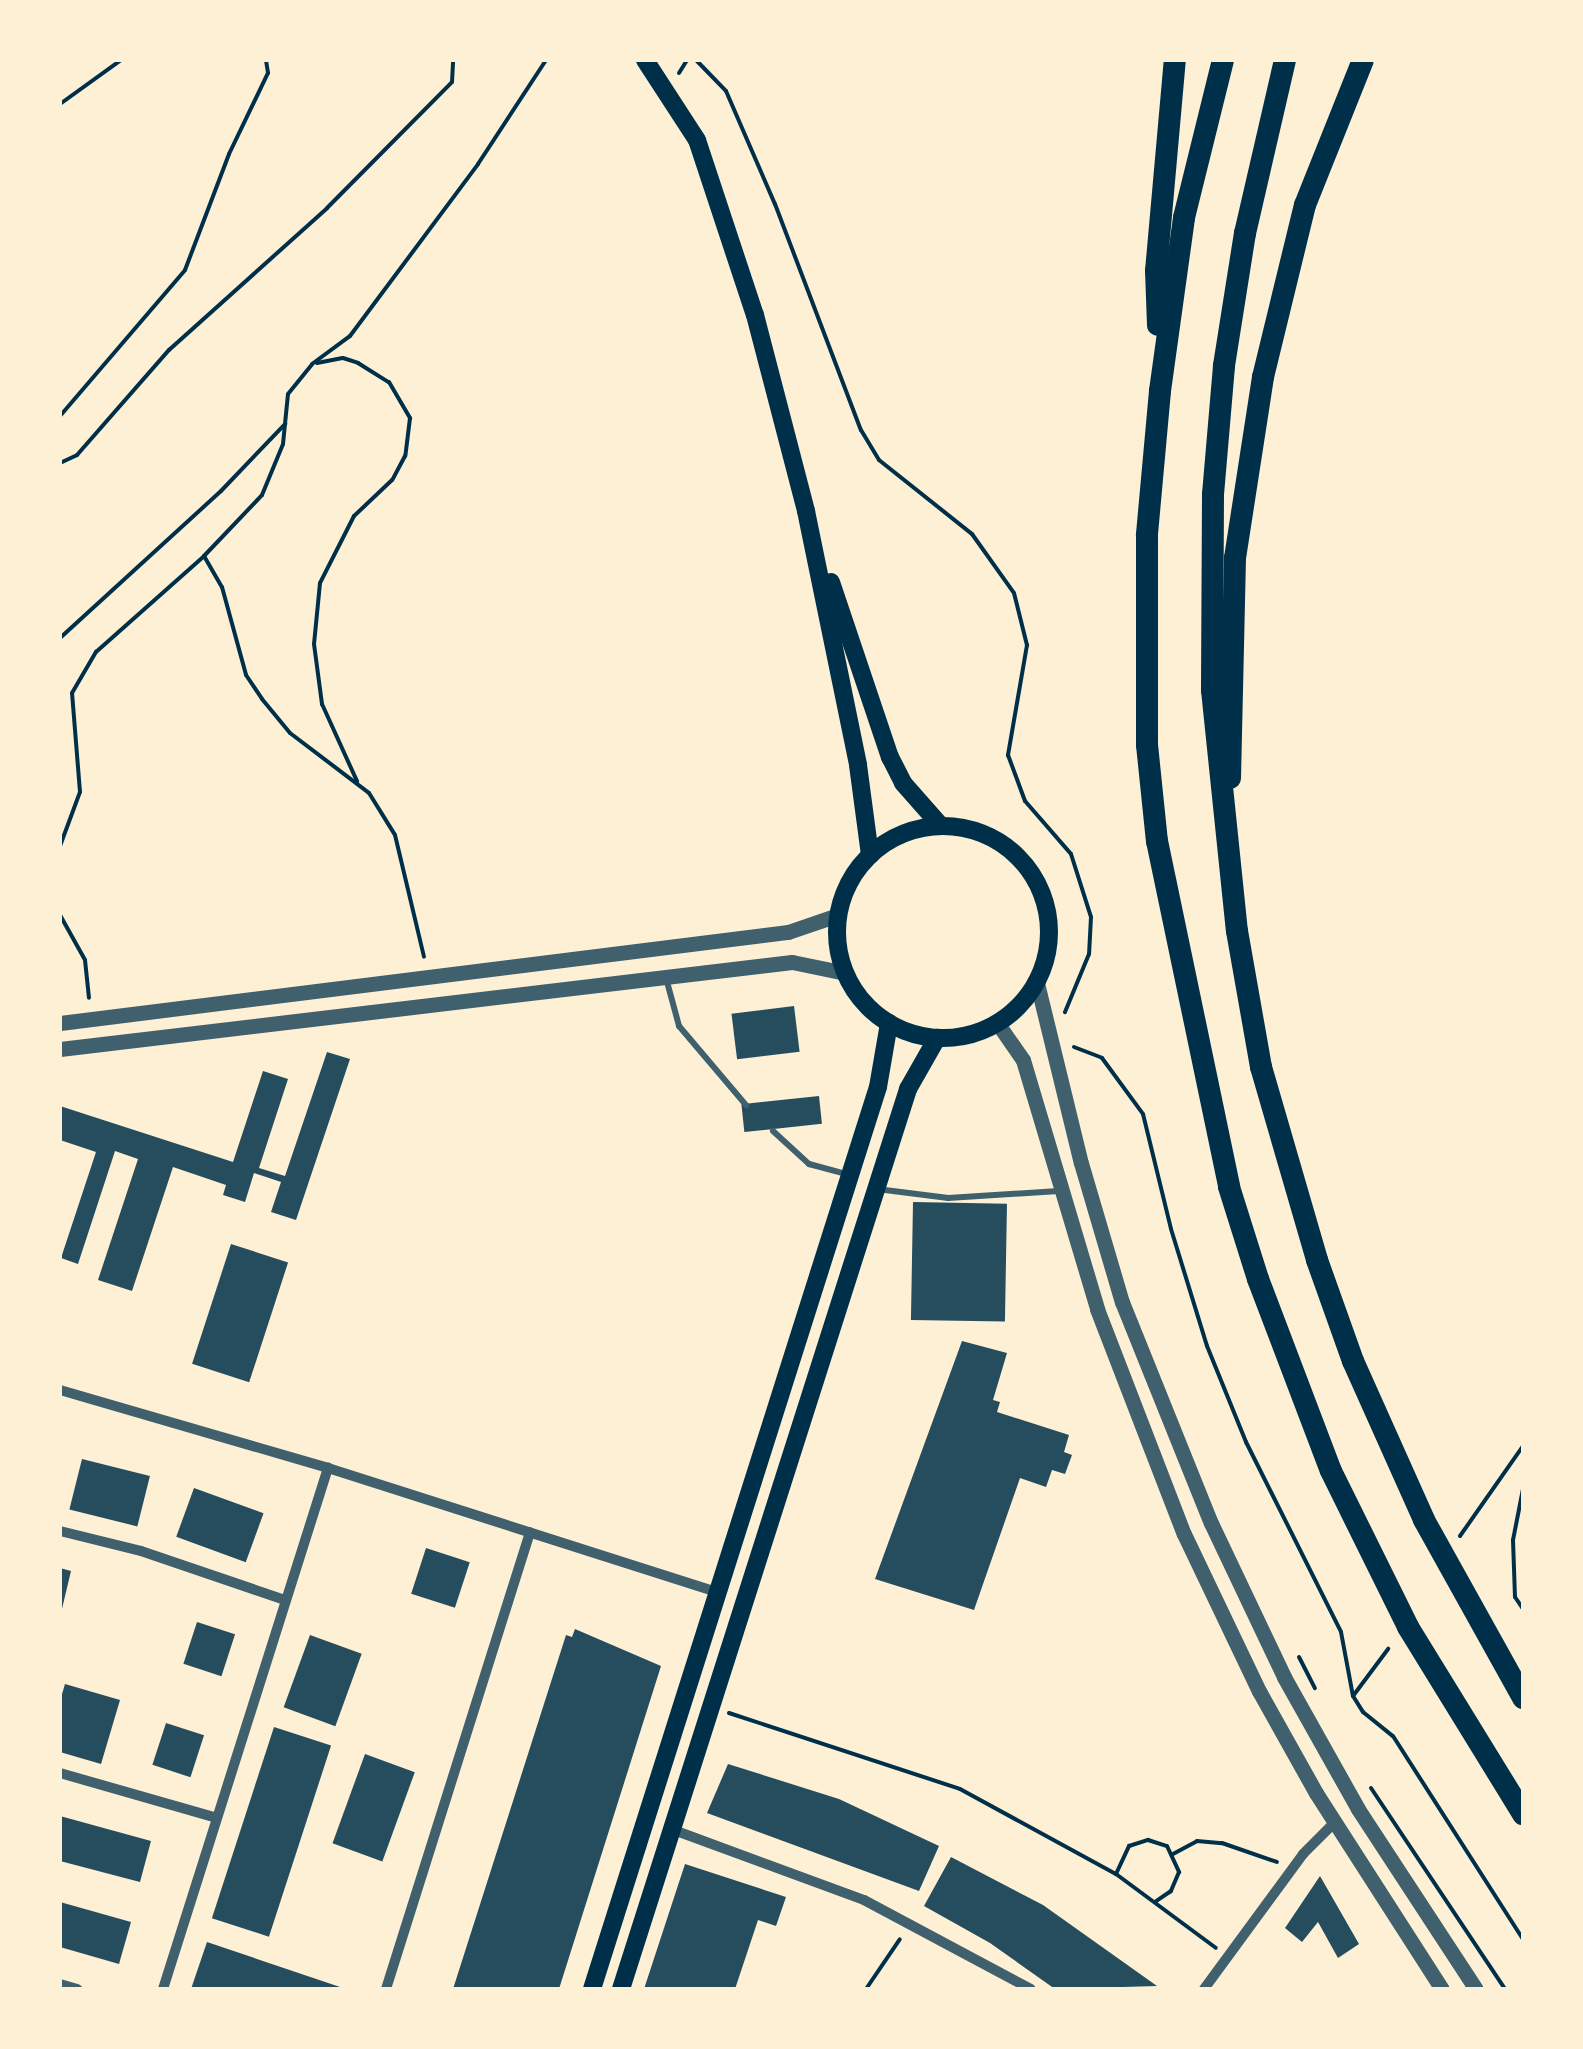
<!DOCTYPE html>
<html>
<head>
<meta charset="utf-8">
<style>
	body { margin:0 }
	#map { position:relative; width:1583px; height:2049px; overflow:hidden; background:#fdf0d5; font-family:Raleway,sans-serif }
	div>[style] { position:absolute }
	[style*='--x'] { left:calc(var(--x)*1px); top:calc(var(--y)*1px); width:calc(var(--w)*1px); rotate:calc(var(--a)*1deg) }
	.building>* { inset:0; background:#264d5e; transform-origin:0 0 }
	.path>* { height:4px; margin:-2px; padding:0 2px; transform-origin:2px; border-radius:2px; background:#003049 }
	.service>* { height:6px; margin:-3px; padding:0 3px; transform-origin:3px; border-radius:3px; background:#3f606c }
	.minor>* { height:10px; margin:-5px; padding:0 5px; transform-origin:5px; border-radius:5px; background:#3f606c }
	.tertiary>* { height:15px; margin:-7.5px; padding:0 7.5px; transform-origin:7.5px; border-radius:7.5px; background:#3f606c }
	.secondary>* { height:18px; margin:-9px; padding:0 9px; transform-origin:9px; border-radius:9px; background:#003049 }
	.secondary>.ring { margin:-9px; padding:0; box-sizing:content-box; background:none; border:18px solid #003049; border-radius:50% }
	.motorway>* { height:22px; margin:-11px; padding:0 11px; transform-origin:11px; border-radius:11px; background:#003049 }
	span { translate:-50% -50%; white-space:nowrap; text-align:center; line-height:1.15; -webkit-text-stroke:10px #fdf0d5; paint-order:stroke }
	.frame { position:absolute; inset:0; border:62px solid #fdf0d5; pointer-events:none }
</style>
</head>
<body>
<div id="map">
	<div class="building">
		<i style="left:794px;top:1006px;width:46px;height:63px;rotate:83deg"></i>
		<i style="clip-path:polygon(327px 1052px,350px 1059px,296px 1220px,271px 1212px,281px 1182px,254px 1173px,245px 1202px,223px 1195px,226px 1185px,173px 1167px,132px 1291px,98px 1280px,138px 1159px,115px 1151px,78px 1264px,61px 1258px,96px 1152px,60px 1140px,60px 1106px,233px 1162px,263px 1071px,288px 1079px,259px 1168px,285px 1176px)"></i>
		<i style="left:819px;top:1096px;width:28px;height:78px;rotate:84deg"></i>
		<i style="left:913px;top:1202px;width:94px;height:118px;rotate:1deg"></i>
		<i style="left:231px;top:1244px;width:60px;height:126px;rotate:18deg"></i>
		<i style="clip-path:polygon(962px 1341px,1007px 1353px,993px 1400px,1000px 1402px,997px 1412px,1069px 1435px,1064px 1452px,1072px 1455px,1065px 1474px,1052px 1470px,1046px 1487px,1020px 1478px,974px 1610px,875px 1579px)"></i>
		<i style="left:82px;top:1459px;width:70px;height:52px;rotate:14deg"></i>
		<i style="left:194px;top:1488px;width:74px;height:52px;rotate:20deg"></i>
		<i style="left:426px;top:1548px;width:46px;height:48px;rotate:18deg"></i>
		<i style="clip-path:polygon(60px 1568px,71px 1571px,61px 1613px,60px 1613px)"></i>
		<i style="left:197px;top:1622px;width:40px;height:44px;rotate:18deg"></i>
		<i style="clip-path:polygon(575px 1629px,661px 1666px,559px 1989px,453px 1989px,566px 1635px,572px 1637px)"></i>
		<i style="left:310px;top:1635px;width:55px;height:77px;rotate:20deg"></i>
		<i style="clip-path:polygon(65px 1684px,120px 1700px,101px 1764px,60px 1752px,60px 1701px)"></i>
		<i style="left:166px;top:1723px;width:40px;height:44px;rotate:18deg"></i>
		<i style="left:274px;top:1727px;width:60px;height:201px;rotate:18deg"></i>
		<i style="left:365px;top:1754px;width:53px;height:95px;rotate:20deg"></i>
		<i style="clip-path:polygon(728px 1764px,839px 1799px,939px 1846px,919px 1891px,707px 1813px)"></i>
		<i style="clip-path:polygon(60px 1816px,151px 1841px,140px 1882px,60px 1861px)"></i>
		<i style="clip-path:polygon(951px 1857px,1043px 1905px,1157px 1986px,1055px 1989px,990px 1943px,924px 1906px)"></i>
		<i style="clip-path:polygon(685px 1864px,786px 1897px,776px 1926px,758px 1920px,735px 1989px,644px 1989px)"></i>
		<i style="clip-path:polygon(1320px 1876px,1359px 1944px,1338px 1958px,1318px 1922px,1302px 1942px,1285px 1928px)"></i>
		<i style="clip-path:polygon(60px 1902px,131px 1922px,119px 1964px,60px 1947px)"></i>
		<i style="clip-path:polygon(207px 1942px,343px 1988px,343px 1989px,191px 1989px)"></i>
	</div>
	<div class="path">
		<i style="--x:696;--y:60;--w:43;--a:45.9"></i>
		<i style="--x:726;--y:91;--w:123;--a:66.6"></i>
		<i style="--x:775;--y:204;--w:242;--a:69.2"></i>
		<i style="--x:861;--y:430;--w:35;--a:59"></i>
		<i style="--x:879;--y:460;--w:119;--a:38.5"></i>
		<i style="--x:972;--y:534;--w:72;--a:54.6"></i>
		<i style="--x:1014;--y:593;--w:54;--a:76"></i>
		<i style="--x:1027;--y:645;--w:112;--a:99.8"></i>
		<i style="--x:1008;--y:755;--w:49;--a:69.7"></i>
		<i style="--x:1025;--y:801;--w:70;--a:49"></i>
		<i style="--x:1071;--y:854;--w:66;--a:72.4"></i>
		<i style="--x:1091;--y:917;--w:37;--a:93"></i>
		<i style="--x:1089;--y:954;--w:63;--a:112.5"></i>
		<i style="--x:679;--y:73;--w:15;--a:-58"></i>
		<i style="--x:60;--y:104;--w:75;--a:-35.8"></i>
		<i style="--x:317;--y:363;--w:26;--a:-11"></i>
		<i style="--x:343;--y:358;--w:16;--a:18"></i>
		<i style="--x:358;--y:363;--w:36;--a:32"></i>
		<i style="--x:389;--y:382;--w:42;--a:59.7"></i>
		<i style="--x:410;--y:418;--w:38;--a:97"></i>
		<i style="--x:405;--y:456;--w:27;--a:118"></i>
		<i style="--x:392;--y:480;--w:52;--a:136.5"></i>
		<i style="--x:354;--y:516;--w:75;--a:116.9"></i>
		<i style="--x:320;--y:583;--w:61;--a:95.6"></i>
		<i style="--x:314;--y:644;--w:61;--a:82.4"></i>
		<i style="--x:322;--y:704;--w:85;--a:65.6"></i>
		<i style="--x:60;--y:416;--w:192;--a:-49.4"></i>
		<i style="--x:185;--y:270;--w:124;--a:-69.2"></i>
		<i style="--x:229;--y:154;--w:90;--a:-64.3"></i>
		<i style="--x:268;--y:73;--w:13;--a:-99"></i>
		<i style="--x:60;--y:463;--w:19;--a:-25"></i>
		<i style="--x:77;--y:455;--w:140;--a:-48.8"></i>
		<i style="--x:169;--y:350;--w:212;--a:-41.9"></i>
		<i style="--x:327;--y:208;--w:177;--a:-45.2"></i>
		<i style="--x:452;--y:82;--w:22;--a:-87"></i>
		<i style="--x:204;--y:556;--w:36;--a:60"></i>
		<i style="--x:222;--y:587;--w:91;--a:74.7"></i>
		<i style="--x:246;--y:675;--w:29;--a:56"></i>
		<i style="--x:262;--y:699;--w:44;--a:50.5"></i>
		<i style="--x:290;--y:733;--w:99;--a:37.2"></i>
		<i style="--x:369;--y:793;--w:49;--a:58.2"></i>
		<i style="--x:395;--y:835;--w:125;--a:76.6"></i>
		<i style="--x:60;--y:638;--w:218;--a:-42.4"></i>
		<i style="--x:221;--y:491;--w:93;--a:-46.3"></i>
		<i style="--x:60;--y:846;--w:58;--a:-69.7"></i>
		<i style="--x:80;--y:792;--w:99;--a:-94.6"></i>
		<i style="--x:72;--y:693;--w:48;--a:-59.7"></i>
		<i style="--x:96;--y:652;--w:144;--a:-41.6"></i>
		<i style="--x:204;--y:556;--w:84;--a:-46.4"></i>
		<i style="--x:262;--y:495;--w:55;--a:-67.6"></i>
		<i style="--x:283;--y:444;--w:50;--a:-84.3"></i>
		<i style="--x:288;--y:394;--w:38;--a:-51"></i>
		<i style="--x:312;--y:364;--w:47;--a:-36.4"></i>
		<i style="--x:350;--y:336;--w:214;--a:-53.3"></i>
		<i style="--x:478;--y:164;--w:124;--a:-56.8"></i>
		<i style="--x:60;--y:915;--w:51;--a:60.9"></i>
		<i style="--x:85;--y:960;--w:38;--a:84"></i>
		<i style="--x:1074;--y:1047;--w:30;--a:21"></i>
		<i style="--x:1102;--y:1058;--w:69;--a:53.8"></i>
		<i style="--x:1143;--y:1114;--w:118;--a:76.3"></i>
		<i style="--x:1171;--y:1229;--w:122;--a:72.9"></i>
		<i style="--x:1207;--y:1346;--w:104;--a:67.9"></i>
		<i style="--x:1246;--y:1442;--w:212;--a:63.4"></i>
		<i style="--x:1341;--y:1632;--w:65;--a:79.4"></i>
		<i style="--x:1353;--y:1696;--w:19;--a:58"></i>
		<i style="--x:1363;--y:1712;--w:38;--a:39"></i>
		<i style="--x:1393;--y:1736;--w:241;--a:57.4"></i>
		<i style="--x:1523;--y:1489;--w:52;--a:101.1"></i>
		<i style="--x:1513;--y:1540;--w:57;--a:88"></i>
		<i style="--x:1515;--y:1597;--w:14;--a:56"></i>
		<i style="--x:1460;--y:1536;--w:110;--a:-55"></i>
		<i style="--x:1299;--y:1657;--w:35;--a:63"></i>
		<i style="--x:1353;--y:1696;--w:59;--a:-53.3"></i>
		<i style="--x:729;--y:1713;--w:243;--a:18.2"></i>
		<i style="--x:960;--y:1789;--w:178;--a:28.6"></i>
		<i style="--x:1116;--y:1874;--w:124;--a:36.5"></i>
		<i style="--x:1371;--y:1788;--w:242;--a:56.3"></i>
		<i style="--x:1173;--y:1854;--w:27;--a:-28"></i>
		<i style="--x:1197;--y:1841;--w:25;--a:5"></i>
		<i style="--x:1222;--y:1843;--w:58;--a:19.1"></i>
		<i style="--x:1116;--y:1874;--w:31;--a:-65"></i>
		<i style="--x:1129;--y:1846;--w:20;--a:-18"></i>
		<i style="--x:1148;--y:1840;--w:20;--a:18"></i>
		<i style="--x:1167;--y:1846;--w:29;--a:65"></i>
		<i style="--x:1179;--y:1872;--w:21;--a:113"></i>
		<i style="--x:1171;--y:1891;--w:18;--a:146"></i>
		<i style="--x:866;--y:1989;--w:60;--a:-55.8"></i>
	</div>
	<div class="service">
		<i style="--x:666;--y:978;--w:50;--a:74.8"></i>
		<i style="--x:679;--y:1026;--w:104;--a:49.7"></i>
		<i style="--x:773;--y:1131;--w:49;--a:42.5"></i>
		<i style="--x:809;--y:1164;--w:38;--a:15"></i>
		<i style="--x:877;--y:1189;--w:72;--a:7.2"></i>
		<i style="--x:948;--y:1198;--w:111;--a:-3.6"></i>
	</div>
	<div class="minor">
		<i style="--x:60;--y:1390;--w:279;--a:16.2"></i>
		<i style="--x:328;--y:1468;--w:408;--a:17.7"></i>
		<i style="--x:60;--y:1531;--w:83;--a:13.9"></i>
		<i style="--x:141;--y:1551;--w:152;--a:18.8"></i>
		<i style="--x:60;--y:1773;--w:163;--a:16"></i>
		<i style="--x:671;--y:1829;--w:206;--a:20.2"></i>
		<i style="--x:864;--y:1900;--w:189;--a:28.1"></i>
		<i style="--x:60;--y:1984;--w:18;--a:16"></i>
		<i style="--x:163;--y:1989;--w:547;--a:-72.43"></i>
		<i style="--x:386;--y:1989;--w:479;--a:-72.5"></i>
		<i style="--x:1204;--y:1989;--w:167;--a:-53.7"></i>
		<i style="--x:1303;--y:1854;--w:44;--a:-45"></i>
	</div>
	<div class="tertiary">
		<i style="--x:1037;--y:983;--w:185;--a:76.3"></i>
		<i style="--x:1081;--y:1163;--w:145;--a:73.6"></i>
		<i style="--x:1122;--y:1302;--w:238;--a:68.1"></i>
		<i style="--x:1211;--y:1523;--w:170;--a:64.6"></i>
		<i style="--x:1284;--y:1677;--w:151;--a:60.7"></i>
		<i style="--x:1358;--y:1809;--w:215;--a:56.8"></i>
		<i style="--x:60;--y:1023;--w:734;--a:-7.13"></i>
		<i style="--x:788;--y:932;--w:53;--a:-18.8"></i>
		<i style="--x:998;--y:1024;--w:44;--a:55.2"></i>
		<i style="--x:1023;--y:1060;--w:260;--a:73.4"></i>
		<i style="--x:1097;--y:1309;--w:241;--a:68.9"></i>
		<i style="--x:1184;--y:1534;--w:174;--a:64.5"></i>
		<i style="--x:1259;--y:1691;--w:117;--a:60.8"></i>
		<i style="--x:1316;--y:1793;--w:233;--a:57.3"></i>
		<i style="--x:60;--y:1049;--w:737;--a:-6.78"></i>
		<i style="--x:792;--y:962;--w:54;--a:11.7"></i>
	</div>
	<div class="secondary">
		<i style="--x:645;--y:60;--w:95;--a:57"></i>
		<i style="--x:697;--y:140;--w:184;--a:71.7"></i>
		<i style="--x:755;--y:315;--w:203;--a:75.4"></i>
		<i style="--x:806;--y:511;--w:259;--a:78.4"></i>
		<i style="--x:858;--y:765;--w:91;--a:82.4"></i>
		<i style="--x:831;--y:582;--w:185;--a:71.4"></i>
		<i style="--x:890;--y:757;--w:29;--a:63"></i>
		<i style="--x:903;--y:783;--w:56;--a:48.6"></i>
		<i class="ring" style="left:837px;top:826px;width:194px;height:194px"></i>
		<i style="--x:592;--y:1989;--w:946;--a:-72.41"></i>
		<i style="--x:878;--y:1087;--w:65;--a:-80.2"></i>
		<i style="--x:621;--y:1989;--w:945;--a:-72.31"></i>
		<i style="--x:908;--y:1089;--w:59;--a:-60.4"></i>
	</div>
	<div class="motorway">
		<i style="--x:1223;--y:60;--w:163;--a:103.9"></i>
		<i style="--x:1184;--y:218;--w:175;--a:97.9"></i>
		<i style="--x:1160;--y:391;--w:145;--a:95.2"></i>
		<i style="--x:1147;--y:535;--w:210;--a:90"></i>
		<i style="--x:1147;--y:745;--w:97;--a:84.1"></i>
		<i style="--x:1157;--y:841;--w:353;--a:78.2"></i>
		<i style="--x:1229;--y:1187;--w:96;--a:72.5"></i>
		<i style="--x:1258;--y:1279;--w:205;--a:69.2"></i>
		<i style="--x:1331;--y:1471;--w:174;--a:63.7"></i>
		<i style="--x:1408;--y:1627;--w:220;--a:58.4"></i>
		<i style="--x:1285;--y:60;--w:178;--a:103"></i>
		<i style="--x:1245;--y:233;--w:135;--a:99"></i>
		<i style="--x:1224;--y:366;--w:128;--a:94.9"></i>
		<i style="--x:1213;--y:494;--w:196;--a:90.3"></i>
		<i style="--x:1212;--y:690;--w:242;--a:84.1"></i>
		<i style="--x:1237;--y:931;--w:138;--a:80"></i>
		<i style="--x:1261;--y:1067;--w:201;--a:73.8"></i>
		<i style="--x:1317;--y:1260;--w:107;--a:70.4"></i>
		<i style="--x:1353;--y:1361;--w:174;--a:65.9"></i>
		<i style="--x:1424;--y:1520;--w:204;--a:60.9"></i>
		<i style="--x:1158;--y:325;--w:54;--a:-92.1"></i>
		<i style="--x:1156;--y:271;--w:212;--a:-84.9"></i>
		<i style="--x:1230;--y:778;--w:220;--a:-88.7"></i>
		<i style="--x:1235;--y:558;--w:183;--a:-81.2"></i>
		<i style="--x:1263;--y:377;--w:177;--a:-76.3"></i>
		<i style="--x:1305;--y:205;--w:156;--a:-68.2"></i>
	</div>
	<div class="frame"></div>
</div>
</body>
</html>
